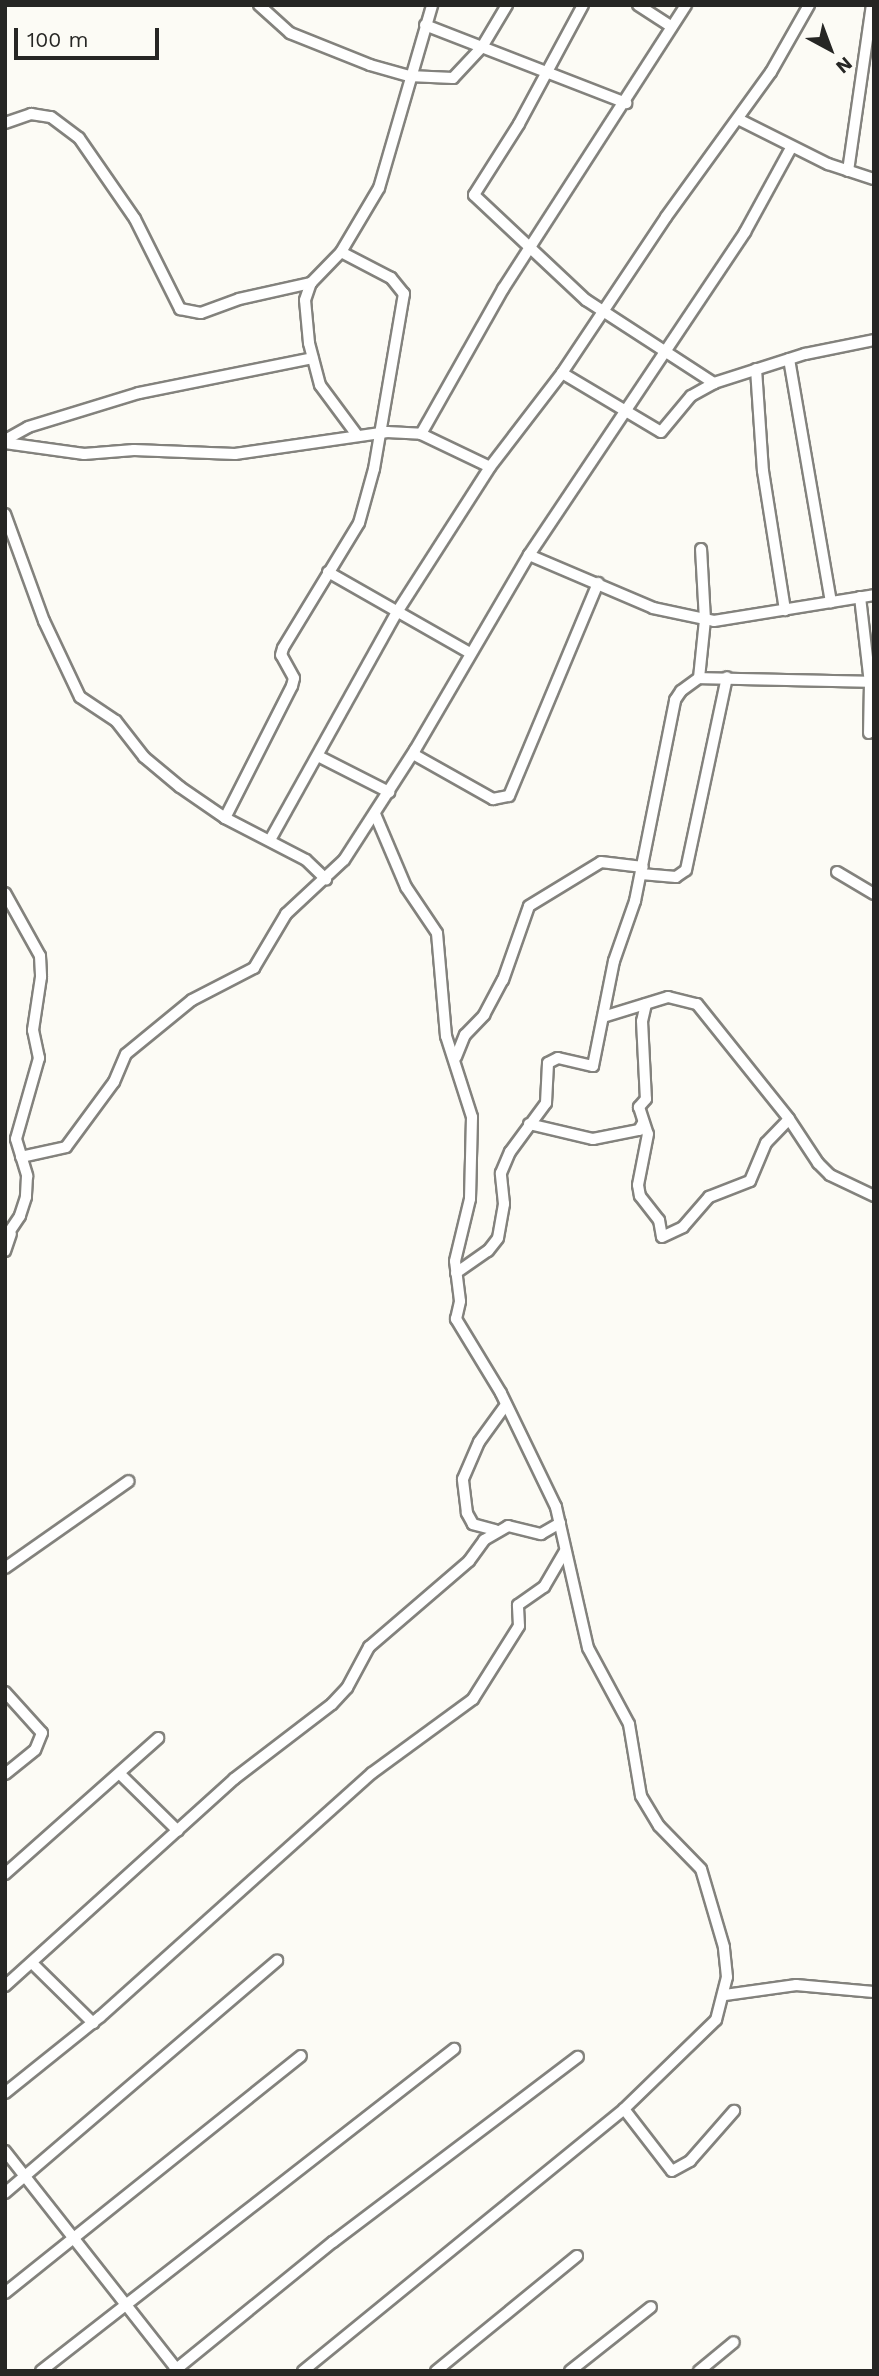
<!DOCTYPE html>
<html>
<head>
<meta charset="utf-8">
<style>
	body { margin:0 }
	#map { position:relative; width:879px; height:2376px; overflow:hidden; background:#fcfbf5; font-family:"Work Sans",sans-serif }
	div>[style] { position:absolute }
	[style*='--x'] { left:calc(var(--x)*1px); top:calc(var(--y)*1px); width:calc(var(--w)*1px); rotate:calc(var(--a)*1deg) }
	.roads { filter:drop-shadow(2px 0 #83827d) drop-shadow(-2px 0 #83827d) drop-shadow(0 2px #83827d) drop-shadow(0 -2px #83827d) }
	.minor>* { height:10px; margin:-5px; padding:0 5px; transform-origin:5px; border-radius:5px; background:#fff }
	span { translate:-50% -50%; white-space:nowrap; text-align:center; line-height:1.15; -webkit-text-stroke:6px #fcfbf5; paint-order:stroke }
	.frame { position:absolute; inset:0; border:7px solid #262624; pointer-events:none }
	.north { position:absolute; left:795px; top:14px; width:70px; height:70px; -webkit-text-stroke:5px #fcfbf5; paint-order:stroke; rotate:139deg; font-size:19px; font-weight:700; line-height:28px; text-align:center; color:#262624 }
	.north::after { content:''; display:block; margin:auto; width:24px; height:32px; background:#262624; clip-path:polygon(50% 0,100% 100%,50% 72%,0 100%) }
	.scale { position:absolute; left:14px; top:28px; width:145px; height:32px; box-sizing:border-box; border:4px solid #262624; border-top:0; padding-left:9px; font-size:21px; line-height:24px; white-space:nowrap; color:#262624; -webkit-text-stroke:5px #fcfbf5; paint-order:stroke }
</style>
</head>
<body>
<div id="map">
	<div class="roads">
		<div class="minor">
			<i style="--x:259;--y:5;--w:42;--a:42.1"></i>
			<i style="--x:290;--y:33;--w:86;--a:21.8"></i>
			<i style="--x:370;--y:65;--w:41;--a:15.8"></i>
			<i style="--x:409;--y:76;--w:44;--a:2.6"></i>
			<i style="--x:453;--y:78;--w:42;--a:-46.9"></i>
			<i style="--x:482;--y:47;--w:49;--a:-59.2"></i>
			<i style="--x:583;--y:5;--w:135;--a:118.3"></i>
			<i style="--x:519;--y:124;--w:84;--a:122.4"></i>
			<i style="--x:474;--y:195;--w:154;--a:43.2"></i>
			<i style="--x:586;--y:300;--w:153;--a:33"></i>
			<i style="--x:638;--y:5;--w:40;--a:32.9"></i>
			<i style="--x:425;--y:25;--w:216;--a:21.2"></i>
			<i style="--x:738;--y:119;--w:101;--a:26.6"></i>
			<i style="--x:828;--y:164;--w:48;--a:18.1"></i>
			<i style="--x:5;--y:123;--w:28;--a:-19"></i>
			<i style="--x:31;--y:114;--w:20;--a:9"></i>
			<i style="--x:51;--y:117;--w:35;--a:37"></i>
			<i style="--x:79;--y:138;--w:98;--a:55.3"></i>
			<i style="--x:135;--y:219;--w:101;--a:63.4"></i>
			<i style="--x:180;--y:309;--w:21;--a:11"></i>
			<i style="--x:201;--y:313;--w:40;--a:-20.2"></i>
			<i style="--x:239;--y:299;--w:74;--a:-12.5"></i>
			<i style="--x:848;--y:171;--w:168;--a:-81.8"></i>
			<i style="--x:789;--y:359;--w:247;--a:80.2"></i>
			<i style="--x:756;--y:369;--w:102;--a:86.1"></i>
			<i style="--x:763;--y:471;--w:141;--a:81"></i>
			<i style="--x:562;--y:373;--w:187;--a:-56.3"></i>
			<i style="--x:666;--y:217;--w:179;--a:-54.1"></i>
			<i style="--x:771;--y:72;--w:77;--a:-60.4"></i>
			<i style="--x:421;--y:434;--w:167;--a:-60.5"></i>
			<i style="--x:503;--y:289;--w:338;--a:-57.2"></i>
			<i style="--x:357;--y:435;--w:62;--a:-126.5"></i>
			<i style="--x:320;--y:385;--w:43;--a:-104.7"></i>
			<i style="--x:309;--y:343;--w:43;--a:-95.3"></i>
			<i style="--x:305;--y:300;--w:18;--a:-71"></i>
			<i style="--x:311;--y:283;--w:43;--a:-45.9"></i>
			<i style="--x:341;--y:252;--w:74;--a:-59.3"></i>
			<i style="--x:379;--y:188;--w:191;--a:-73.8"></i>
			<i style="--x:5;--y:440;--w:26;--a:-29"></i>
			<i style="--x:28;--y:427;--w:116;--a:-17"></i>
			<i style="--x:139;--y:393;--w:177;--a:-11.4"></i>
			<i style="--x:5;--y:443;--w:80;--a:7.9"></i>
			<i style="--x:84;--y:454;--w:50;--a:-4.6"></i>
			<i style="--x:134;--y:450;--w:101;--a:2.3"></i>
			<i style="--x:235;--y:454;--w:154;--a:-8.2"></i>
			<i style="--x:387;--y:432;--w:34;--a:3"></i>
			<i style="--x:421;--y:434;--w:76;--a:25.6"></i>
			<i style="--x:490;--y:467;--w:118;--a:-52.5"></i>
			<i style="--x:562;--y:373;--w:115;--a:30.8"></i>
			<i style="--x:661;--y:432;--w:47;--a:-50.2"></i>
			<i style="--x:691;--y:396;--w:26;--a:-29"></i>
			<i style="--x:714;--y:383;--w:96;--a:-17.7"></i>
			<i style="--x:805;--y:354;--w:70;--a:-11.5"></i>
			<i style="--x:5;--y:514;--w:114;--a:70"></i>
			<i style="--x:44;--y:621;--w:84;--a:64.7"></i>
			<i style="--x:80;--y:697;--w:43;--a:33.7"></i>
			<i style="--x:116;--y:721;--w:46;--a:52.1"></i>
			<i style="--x:144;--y:757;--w:47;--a:39.8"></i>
			<i style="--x:180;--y:787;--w:55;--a:34.6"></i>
			<i style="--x:225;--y:818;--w:91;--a:27.4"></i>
			<i style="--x:306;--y:860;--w:28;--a:44"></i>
			<i style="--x:529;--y:555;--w:135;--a:23.1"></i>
			<i style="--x:653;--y:608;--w:62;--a:12"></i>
			<i style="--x:714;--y:621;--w:162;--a:-9.2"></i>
			<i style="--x:328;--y:572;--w:163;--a:29.7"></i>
			<i style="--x:860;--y:597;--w:87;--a:83.4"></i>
			<i style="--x:870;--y:683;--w:50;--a:91.1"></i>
			<i style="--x:699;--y:678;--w:58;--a:-84.1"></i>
			<i style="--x:705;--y:620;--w:71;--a:-93.2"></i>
			<i style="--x:413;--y:754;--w:92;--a:29.4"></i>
			<i style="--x:493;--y:799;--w:16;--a:-11"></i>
			<i style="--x:509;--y:796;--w:231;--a:-67.3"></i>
			<i style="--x:318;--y:756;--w:80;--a:26.9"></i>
			<i style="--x:225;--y:818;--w:148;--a:-63.1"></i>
			<i style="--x:292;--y:686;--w:8;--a:-76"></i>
			<i style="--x:294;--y:678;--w:26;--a:-119"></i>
			<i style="--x:281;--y:655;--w:7;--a:-74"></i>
			<i style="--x:283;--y:648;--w:146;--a:-58.7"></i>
			<i style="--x:359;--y:523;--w:56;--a:-74.5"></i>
			<i style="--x:374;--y:469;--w:178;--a:-80.3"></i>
			<i style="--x:404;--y:294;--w:21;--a:-129"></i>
			<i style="--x:391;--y:278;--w:56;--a:-152.5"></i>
			<i style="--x:270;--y:840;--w:261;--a:-60.9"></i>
			<i style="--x:397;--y:612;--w:172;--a:-57.3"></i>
			<i style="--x:837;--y:872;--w:43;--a:30.7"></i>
			<i style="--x:641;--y:874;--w:35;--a:5"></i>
			<i style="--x:676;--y:877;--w:12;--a:-35"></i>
			<i style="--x:686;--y:870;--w:197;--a:-78"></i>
			<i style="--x:5;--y:893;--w:72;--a:60.9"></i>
			<i style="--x:40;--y:956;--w:21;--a:87"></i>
			<i style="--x:41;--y:977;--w:54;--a:98.6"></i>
			<i style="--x:33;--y:1030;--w:29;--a:78"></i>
			<i style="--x:39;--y:1058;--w:84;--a:105.9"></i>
			<i style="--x:16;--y:1139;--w:39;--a:73"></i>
			<i style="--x:27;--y:1176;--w:21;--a:93"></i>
			<i style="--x:26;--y:1197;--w:20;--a:108"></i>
			<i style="--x:20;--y:1216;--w:27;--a:124"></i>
			<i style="--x:646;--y:1004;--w:17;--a:103"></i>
			<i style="--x:642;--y:1021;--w:78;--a:87.1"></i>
			<i style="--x:646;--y:1099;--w:11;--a:131"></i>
			<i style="--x:639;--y:1107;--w:28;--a:72"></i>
			<i style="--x:648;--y:1134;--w:52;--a:101.1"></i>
			<i style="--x:638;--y:1185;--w:11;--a:80"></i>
			<i style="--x:640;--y:1196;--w:31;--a:52"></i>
			<i style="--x:659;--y:1220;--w:17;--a:80"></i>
			<i style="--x:662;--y:1237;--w:23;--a:-25"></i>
			<i style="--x:683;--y:1227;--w:40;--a:-49"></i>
			<i style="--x:709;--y:1197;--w:44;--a:-21.3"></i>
			<i style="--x:750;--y:1181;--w:41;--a:-67.2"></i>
			<i style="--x:766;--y:1143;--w:33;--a:-46"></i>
			<i style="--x:603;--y:1017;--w:68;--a:-17.1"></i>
			<i style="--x:668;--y:997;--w:30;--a:14"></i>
			<i style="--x:697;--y:1004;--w:147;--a:51.3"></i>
			<i style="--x:789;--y:1119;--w:53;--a:56.6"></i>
			<i style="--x:818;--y:1163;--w:17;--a:45"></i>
			<i style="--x:830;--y:1175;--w:49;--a:25.5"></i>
			<i style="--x:456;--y:1057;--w:24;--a:-68"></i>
			<i style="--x:465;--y:1035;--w:28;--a:-46"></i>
			<i style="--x:484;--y:1015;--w:40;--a:-62"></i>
			<i style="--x:503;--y:980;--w:78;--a:-70.6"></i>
			<i style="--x:529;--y:906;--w:84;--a:-31.4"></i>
			<i style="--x:601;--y:862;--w:42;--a:6.8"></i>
			<i style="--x:529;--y:1124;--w:66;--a:13.2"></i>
			<i style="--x:593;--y:1139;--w:47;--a:-11.1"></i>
			<i style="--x:639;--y:1130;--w:8;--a:-60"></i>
			<i style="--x:21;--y:1157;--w:46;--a:-12.5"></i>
			<i style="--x:66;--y:1147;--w:81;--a:-53.6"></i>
			<i style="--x:114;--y:1082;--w:30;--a:-67"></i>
			<i style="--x:126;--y:1054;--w:85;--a:-39.3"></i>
			<i style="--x:192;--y:1000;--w:70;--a:-27.3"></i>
			<i style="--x:254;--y:968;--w:63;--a:-59.3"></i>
			<i style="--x:286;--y:914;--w:79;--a:-43"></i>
			<i style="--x:344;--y:860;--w:131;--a:-57.2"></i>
			<i style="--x:415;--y:750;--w:226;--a:-59.7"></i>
			<i style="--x:529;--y:555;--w:389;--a:-56.2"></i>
			<i style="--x:745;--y:232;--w:96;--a:-61.3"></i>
			<i style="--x:5;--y:1251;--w:18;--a:-71"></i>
			<i style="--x:456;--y:1273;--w:39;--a:-35"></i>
			<i style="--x:488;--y:1251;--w:16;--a:-52"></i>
			<i style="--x:498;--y:1238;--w:35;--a:-80"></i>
			<i style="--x:504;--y:1204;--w:31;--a:-96"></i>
			<i style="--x:501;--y:1173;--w:23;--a:-67"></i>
			<i style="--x:510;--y:1152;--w:61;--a:-53.7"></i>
			<i style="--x:546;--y:1103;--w:40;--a:-87.1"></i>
			<i style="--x:548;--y:1063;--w:11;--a:-27"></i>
			<i style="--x:558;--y:1058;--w:36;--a:13"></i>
			<i style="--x:593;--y:1066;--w:107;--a:-78.7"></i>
			<i style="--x:614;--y:961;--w:64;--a:-70.7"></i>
			<i style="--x:635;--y:901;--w:205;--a:-78.7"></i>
			<i style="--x:675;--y:700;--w:11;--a:-56"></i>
			<i style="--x:681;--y:691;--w:22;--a:-36"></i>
			<i style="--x:699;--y:678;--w:175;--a:1.3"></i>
			<i style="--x:495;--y:1530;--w:23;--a:-165"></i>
			<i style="--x:473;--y:1524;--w:13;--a:-119"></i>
			<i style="--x:467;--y:1513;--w:34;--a:-97"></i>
			<i style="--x:463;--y:1479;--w:40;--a:-66.6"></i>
			<i style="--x:479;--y:1442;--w:44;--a:-54.2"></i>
			<i style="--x:5;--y:1568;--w:151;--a:-35.1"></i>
			<i style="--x:5;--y:1692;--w:55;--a:47.9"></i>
			<i style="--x:42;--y:1733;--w:18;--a:112"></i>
			<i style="--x:35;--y:1750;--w:38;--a:141"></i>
			<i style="--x:120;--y:1774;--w:81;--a:44.5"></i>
			<i style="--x:5;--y:1874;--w:205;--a:-41.6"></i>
			<i style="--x:32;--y:1963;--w:86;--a:44.5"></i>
			<i style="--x:5;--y:1986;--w:309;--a:-42.1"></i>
			<i style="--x:234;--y:1779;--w:123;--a:-37.4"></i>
			<i style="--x:332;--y:1704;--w:22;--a:-47"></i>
			<i style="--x:347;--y:1688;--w:47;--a:-61.8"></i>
			<i style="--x:369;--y:1647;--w:132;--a:-40.7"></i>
			<i style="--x:469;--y:1561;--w:26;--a:-54"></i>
			<i style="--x:484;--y:1540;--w:28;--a:-30"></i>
			<i style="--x:508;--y:1526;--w:34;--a:14"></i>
			<i style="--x:541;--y:1534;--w:22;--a:-30"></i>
			<i style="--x:725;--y:1995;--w:72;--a:-8"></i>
			<i style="--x:796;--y:1985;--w:78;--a:5.1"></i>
			<i style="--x:5;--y:2093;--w:122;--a:-38.7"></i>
			<i style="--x:100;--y:2017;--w:365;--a:-41.9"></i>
			<i style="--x:372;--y:1773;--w:125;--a:-36.2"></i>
			<i style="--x:473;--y:1699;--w:86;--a:-57.8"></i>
			<i style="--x:519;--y:1626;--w:21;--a:-93"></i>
			<i style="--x:518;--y:1605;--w:32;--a:-35"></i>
			<i style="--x:544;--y:1587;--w:42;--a:-59.7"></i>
			<i style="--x:624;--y:2109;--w:78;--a:52.3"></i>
			<i style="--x:672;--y:2171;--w:21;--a:-29"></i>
			<i style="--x:690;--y:2161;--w:67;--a:-48.7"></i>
			<i style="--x:5;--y:2151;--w:280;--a:51.8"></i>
			<i style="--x:5;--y:2193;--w:358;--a:-40.5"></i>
			<i style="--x:5;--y:2293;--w:379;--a:-38.7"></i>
			<i style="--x:41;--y:2371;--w:524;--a:-37.94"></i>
			<i style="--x:174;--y:2371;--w:205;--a:-39.1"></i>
			<i style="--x:333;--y:2242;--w:307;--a:-37.1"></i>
			<i style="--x:303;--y:2371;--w:414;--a:-39.2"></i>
			<i style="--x:624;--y:2109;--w:128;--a:-44.1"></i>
			<i style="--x:716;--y:2020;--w:44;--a:-75.7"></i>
			<i style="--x:727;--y:1977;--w:30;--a:-96"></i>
			<i style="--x:724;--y:1947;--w:81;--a:-106.4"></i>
			<i style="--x:701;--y:1869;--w:60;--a:-134.3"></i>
			<i style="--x:659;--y:1826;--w:35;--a:-121"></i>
			<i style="--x:641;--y:1796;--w:73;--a:-99.5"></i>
			<i style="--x:629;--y:1724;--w:86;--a:-118.3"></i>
			<i style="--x:588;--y:1648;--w:145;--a:-102.8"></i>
			<i style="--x:556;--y:1507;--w:127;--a:-115.8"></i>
			<i style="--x:501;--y:1393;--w:87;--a:-121.3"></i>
			<i style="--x:456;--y:1319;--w:18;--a:-77"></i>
			<i style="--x:460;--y:1301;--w:40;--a:-97.1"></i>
			<i style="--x:455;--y:1261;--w:64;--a:-76.4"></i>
			<i style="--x:470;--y:1199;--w:82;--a:-88.6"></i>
			<i style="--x:472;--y:1117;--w:85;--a:-107.8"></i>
			<i style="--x:446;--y:1036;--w:103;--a:-95"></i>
			<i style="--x:437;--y:933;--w:55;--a:-124"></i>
			<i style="--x:406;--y:887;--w:79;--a:-113"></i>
			<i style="--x:436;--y:2371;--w:182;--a:-39.2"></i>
			<i style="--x:570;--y:2371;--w:103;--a:-38.3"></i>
			<i style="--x:699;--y:2371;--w:45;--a:-39.6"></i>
		</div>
	</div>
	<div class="frame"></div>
	<div class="north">N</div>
	<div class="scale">100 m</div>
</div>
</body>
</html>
